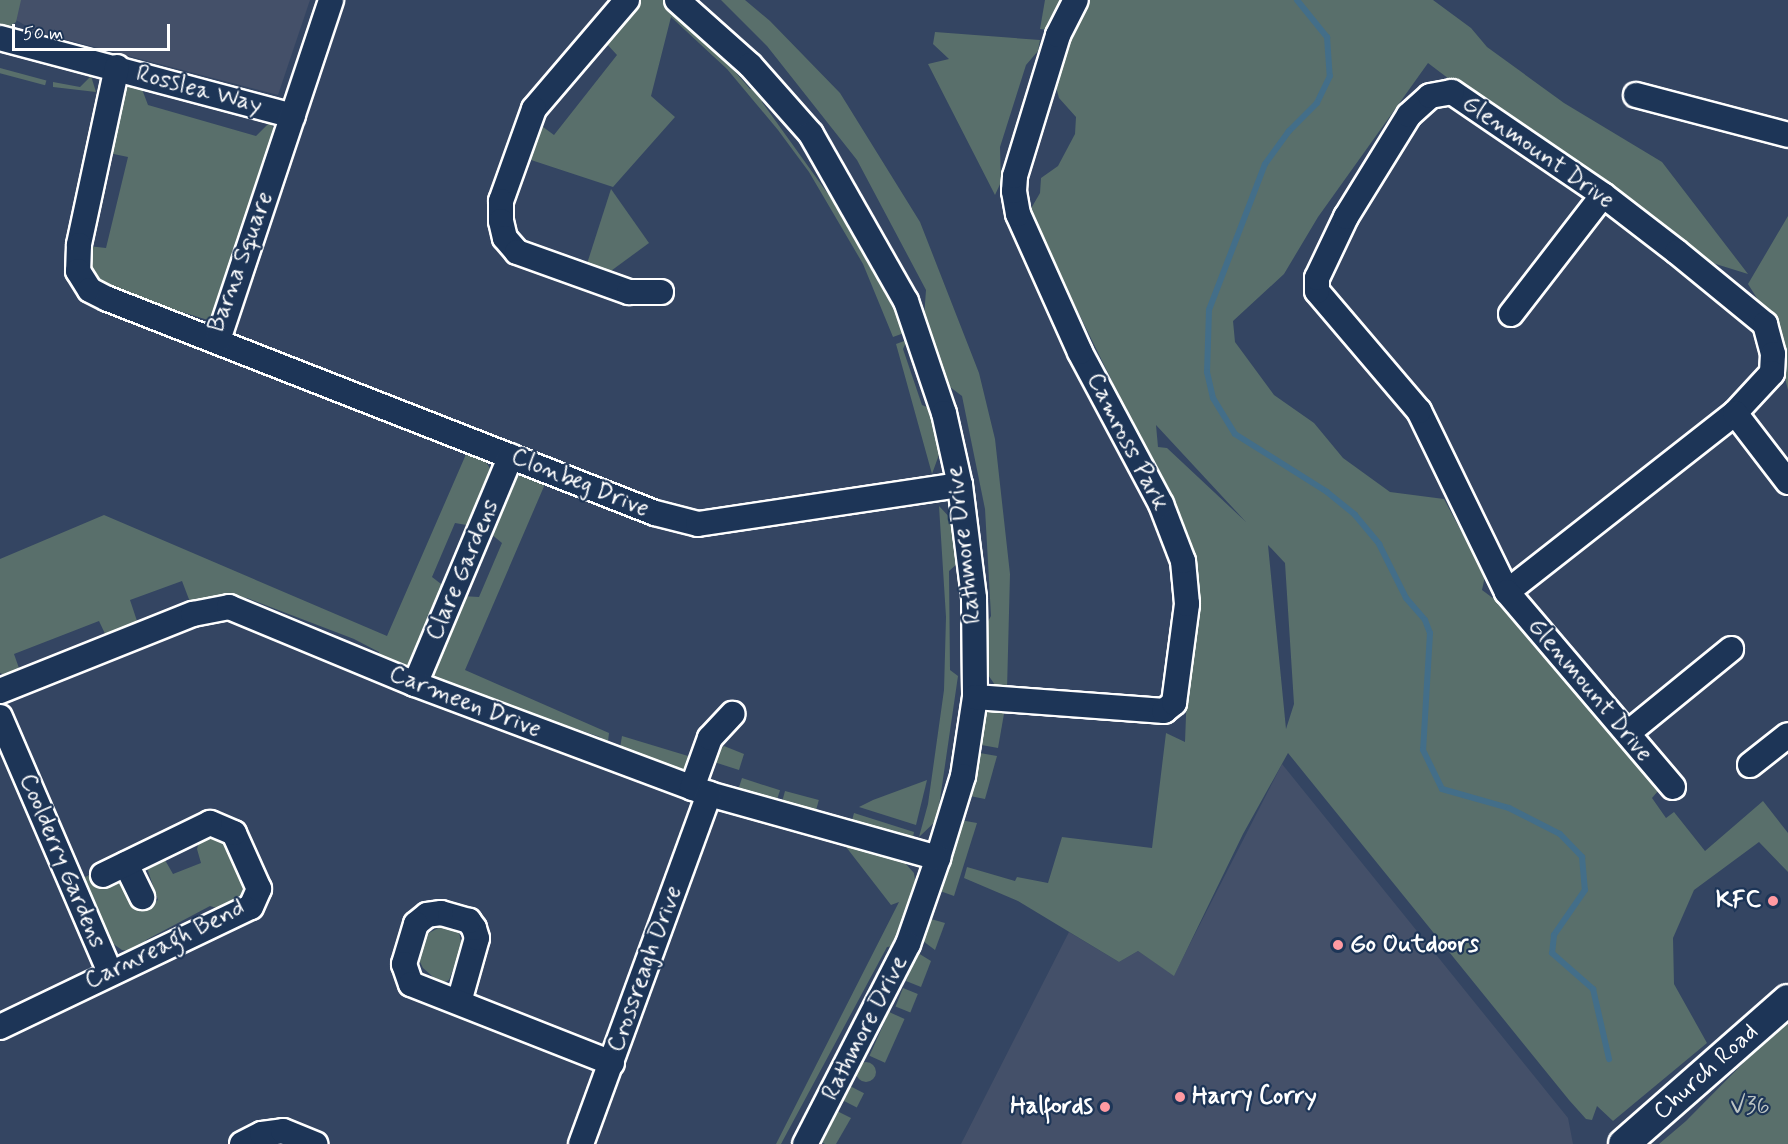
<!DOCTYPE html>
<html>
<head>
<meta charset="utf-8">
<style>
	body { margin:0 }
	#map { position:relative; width:1788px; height:1144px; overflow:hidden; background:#344562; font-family:Mynerve,sans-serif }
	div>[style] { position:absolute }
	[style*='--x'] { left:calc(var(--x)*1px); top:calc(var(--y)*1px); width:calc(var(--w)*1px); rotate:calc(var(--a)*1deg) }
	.built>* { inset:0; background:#445069 }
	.green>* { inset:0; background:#596f6b; transform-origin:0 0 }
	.round { border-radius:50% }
	.stream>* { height:6px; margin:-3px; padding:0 3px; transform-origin:3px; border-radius:3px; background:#436e89 }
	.roads { filter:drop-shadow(2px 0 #fff) drop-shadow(-2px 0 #fff) drop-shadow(0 2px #fff) drop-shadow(0 -2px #fff) }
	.minor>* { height:24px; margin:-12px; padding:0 12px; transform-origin:12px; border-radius:12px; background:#1d3557 }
	.tertiary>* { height:30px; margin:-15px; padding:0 15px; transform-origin:15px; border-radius:15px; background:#1d3557 }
	.dots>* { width:16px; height:16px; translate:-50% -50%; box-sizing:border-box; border:3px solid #1d3557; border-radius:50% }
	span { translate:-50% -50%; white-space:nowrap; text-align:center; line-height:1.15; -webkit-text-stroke:4.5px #1d3557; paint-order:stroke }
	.street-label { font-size:24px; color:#fff }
	.poi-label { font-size:24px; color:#fff; font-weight:700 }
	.right { translate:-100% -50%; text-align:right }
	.left { translate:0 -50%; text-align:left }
	.park-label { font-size:24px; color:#bdc5c4 }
	.scale { position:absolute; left:12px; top:24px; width:158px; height:27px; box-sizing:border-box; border:3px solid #fff; border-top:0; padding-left:8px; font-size:18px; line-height:21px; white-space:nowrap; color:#fff; -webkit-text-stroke:4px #1d3557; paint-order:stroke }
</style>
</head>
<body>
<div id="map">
	<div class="built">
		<i style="clip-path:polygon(0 0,310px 0,278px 95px,37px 32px,0 11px)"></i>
		<i style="clip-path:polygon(1282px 764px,1568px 1118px,1573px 1144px,961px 1144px,1069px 932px,1119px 962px,1138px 951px,1174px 975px)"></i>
	</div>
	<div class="green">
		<i style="clip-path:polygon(0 0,21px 0,16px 22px,8px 28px,0 28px)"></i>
		<i style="clip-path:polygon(641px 0,673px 0,750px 89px,757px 89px,763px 96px,762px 102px,828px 194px,836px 195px,870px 254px,904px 333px,893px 337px,863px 264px,809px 172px,778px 130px,727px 69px,671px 17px,651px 96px,675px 117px,613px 187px,525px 158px,539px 124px,554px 135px,617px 55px,605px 42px)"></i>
		<i style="clip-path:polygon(721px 0,745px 0,770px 21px,840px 93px,920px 222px,979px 373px,995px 439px,1010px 574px,1007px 690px,995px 685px,982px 666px,982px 632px,991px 616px,985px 509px,962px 396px,946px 384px,924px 317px,926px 290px,857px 160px,767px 46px)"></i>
		<i style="clip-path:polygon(1045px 0,1064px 0,1048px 30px,1040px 29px)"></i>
		<i style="clip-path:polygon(evenodd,1084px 0,1433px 0,1471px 28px,1487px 47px,1564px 103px,1662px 162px,1748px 274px,1677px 252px,1428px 63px,1318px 217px,1284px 274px,1233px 321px,1235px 342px,1274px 395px,1314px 423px,1343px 458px,1390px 492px,1444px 499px,1485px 576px,1482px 590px,1513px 613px,1658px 791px,1652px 798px,1666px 818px,1674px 812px,1705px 851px,1763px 801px,1788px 833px,1788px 872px,1759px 842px,1694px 890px,1673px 938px,1674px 984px,1707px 1043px,1613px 1121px,1597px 1106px,1592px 1120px,1586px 1119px,1569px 1100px,1288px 753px,1243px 834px,1174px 976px,1138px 951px,1119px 962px,1018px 901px,964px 878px,967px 867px,1015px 881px,1017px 877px,1048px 883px,1062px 837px,1152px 848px,1166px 733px,1185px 742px,1192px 557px,1189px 538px,1029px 212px,1040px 193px,1041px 178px,1058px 166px,1075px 134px,1076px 117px,1059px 98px,1056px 87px,1066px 37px,1084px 0,1156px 425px,1246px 522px,1167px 448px,1158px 447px,1156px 425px,1084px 0,1268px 545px,1285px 563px,1294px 704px,1286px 729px,1268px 545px)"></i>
		<i style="clip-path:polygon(935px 32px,1040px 40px,1038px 51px,1026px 65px,1000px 147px,1001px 182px,995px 195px,928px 64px,949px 59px,933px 44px)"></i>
		<i style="left:0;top:68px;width:48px;height:5px;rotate:15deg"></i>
		<i style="clip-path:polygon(91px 76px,96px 92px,53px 87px,53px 82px,80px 87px)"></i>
		<i style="clip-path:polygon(140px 84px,148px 105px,256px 136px,271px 121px,276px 139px,219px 310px,208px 320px,106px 289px,88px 271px,79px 245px,106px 248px,128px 157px,99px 151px,127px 86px)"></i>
		<i style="clip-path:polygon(611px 189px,649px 243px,604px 276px,585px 270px)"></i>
		<i style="clip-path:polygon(1788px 216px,1788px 390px,1770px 319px,1748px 284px)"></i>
		<i style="clip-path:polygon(907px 340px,903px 349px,922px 405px,929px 408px,940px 452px,932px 474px,896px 344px)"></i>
		<i style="clip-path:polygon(467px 452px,484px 459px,493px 473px,472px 526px,455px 523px,432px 577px,445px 587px,414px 660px,407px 665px,401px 667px,381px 662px,379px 652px,354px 639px,247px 598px,225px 596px,196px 607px,194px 601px,190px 602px,182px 581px,130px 600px,138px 624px,107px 638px,99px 621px,14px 654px,20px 671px,7px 676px,0 673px,0 559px,104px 515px,387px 636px)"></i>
		<i style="clip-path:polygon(521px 475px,545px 484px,465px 670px,609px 733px,607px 750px,600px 737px,542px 717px,527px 721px,436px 681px,433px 676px,431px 670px,462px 596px,479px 597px,502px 543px,491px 534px,514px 478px)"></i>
		<i style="clip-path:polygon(939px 506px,953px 521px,957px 564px,949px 571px,950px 670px,958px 676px,937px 820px,919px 837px,928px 804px,944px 690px,946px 617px)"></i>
		<i style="clip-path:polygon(1005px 708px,998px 748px,976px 744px,985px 712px)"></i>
		<i style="clip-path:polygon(622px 736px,698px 759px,690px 770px,684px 771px,619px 754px)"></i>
		<i style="clip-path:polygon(724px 746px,744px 754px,739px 770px,714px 762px,717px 751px)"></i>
		<i style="clip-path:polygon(974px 752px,997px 756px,985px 799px,965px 795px)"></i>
		<i style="left:742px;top:778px;width:40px;height:11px;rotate:18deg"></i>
		<i style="clip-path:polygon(927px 780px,916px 825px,859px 807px,873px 800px)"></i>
		<i style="left:785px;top:791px;width:35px;height:12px;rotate:15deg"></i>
		<i style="clip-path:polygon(854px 813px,914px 832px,913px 837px,851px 824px)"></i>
		<i style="clip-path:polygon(960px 820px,977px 823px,954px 896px,940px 891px)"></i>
		<i style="clip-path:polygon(213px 837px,223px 840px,244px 883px,242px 897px,220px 909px,210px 906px,146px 940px,138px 952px,122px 950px,112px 943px,82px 878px,93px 874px,101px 889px,123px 881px,139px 909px,158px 900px,147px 868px,165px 860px,173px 874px,201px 863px,197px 849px,199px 842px)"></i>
		<i style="clip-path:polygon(843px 843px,905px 863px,914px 873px,916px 887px,894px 946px,887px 947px,781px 1144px,776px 1144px,899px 902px,891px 905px)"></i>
		<i style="clip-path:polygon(931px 919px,945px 923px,935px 950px,923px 941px)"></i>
		<i style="clip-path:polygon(442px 926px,459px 932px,462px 947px,449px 980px,441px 984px,423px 968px,419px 960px,427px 934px)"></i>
		<i style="clip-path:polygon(918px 953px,931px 961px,921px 987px,906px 981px)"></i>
		<i style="left:903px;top:988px;width:16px;height:20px;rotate:22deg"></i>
		<i style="left:889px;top:1012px;width:17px;height:48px;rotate:24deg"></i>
		<i style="clip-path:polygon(1788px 1018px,1788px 1144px,1659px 1144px,1686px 1121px)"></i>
		<i class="round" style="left:856px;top:1062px;width:20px;height:20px"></i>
		<i style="left:848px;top:1085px;width:18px;height:16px;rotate:27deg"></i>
		<i style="clip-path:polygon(835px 1110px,851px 1118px,836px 1144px,825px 1144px,818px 1140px)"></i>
	</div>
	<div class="stream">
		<i style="--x:1297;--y:0;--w:48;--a:51"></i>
		<i style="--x:1327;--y:37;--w:39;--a:86"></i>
		<i style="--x:1330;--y:76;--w:30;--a:116"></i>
		<i style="--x:1317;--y:103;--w:40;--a:135"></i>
		<i style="--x:1289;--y:131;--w:41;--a:126"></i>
		<i style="--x:1265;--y:164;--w:156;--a:111"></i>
		<i style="--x:1209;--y:310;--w:62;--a:91.8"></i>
		<i style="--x:1207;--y:372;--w:27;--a:77"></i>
		<i style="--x:1213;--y:398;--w:42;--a:58.6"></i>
		<i style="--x:1235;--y:434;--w:109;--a:32.2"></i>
		<i style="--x:1327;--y:492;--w:36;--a:39"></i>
		<i style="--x:1355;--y:515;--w:38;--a:50"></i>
		<i style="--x:1379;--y:544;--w:60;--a:63.4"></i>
		<i style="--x:1406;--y:598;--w:29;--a:49"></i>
		<i style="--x:1425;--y:620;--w:14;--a:69"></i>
		<i style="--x:1430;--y:633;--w:117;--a:93.4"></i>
		<i style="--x:1423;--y:750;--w:43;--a:64"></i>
		<i style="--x:1442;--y:789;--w:70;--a:15.8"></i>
		<i style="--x:1509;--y:808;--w:57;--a:27"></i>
		<i style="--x:1560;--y:834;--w:32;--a:46"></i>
		<i style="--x:1582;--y:857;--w:33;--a:85"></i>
		<i style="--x:1585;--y:890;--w:55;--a:124.6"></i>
		<i style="--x:1554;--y:935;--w:18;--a:96"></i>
		<i style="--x:1552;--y:953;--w:55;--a:41.3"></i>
		<i style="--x:1593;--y:989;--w:72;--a:77.1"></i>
	</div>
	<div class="roads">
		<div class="minor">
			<i style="--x:627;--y:0;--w:143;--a:130.5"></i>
			<i style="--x:534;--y:109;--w:98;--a:109.7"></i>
			<i style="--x:501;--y:201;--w:20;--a:90"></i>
			<i style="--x:501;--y:221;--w:17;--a:77"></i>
			<i style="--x:505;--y:238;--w:18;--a:49"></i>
			<i style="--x:517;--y:252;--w:119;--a:19.7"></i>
			<i style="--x:629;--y:292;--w:32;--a:0"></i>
			<i style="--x:677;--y:0;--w:98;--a:41.7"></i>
			<i style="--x:750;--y:65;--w:92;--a:48.5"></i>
			<i style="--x:811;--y:134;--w:192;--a:60.4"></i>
			<i style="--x:906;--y:301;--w:118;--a:71.3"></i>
			<i style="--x:944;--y:413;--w:74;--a:77.5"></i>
			<i style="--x:960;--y:485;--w:114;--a:82.9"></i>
			<i style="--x:974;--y:598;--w:99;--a:89.4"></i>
			<i style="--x:975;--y:697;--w:80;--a:98.6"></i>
			<i style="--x:963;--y:776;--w:86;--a:107"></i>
			<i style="--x:938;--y:858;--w:91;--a:109.2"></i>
			<i style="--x:908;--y:944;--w:225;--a:117.2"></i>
			<i style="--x:0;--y:38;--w:303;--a:14.9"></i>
			<i style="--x:117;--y:67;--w:182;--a:102.1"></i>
			<i style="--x:79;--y:245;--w:26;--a:92"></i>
			<i style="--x:78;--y:271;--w:22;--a:58"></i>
			<i style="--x:90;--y:290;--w:20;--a:27"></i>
			<i style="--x:108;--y:299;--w:587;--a:21.37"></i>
			<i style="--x:655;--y:513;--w:44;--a:14.3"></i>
			<i style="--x:698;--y:524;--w:265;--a:-8.5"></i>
			<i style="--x:1452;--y:92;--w:183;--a:34.3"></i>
			<i style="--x:1603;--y:195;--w:93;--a:37.6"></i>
			<i style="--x:1677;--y:252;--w:114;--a:39.3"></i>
			<i style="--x:1765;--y:324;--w:31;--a:75"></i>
			<i style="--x:1773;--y:354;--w:19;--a:93"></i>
			<i style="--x:1772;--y:373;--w:54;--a:132.8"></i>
			<i style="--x:1735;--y:413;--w:290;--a:141.9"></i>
			<i style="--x:1507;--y:592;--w:201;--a:-115.9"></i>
			<i style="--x:1419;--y:411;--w:157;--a:-130.4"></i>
			<i style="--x:1317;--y:291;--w:13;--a:-90"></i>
			<i style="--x:1317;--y:278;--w:68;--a:-64.6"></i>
			<i style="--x:1346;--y:217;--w:120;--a:-58.3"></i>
			<i style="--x:1409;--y:115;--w:28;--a:-42"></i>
			<i style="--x:1430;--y:96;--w:22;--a:-10"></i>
			<i style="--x:1636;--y:95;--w:157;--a:14.7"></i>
			<i style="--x:1511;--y:314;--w:150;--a:-52.3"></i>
			<i style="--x:218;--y:340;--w:358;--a:-71.6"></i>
			<i style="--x:1735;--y:413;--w:87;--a:52.5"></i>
			<i style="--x:1507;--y:592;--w:256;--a:49.6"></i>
			<i style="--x:415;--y:684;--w:247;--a:-67.2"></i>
			<i style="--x:0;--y:691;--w:208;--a:-21.8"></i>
			<i style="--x:193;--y:614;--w:37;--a:-11"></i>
			<i style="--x:229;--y:607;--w:201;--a:22.5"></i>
			<i style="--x:415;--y:684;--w:314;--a:20.5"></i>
			<i style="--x:709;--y:794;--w:238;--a:15.6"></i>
			<i style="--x:975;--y:697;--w:190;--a:4.2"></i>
			<i style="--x:1164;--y:711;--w:13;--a:-39"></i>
			<i style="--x:1174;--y:703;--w:100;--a:-82.5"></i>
			<i style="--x:1187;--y:604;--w:43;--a:-95.3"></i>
			<i style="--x:1183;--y:561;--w:61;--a:-111.1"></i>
			<i style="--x:1161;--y:504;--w:172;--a:-118.1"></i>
			<i style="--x:1080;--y:352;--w:151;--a:-114.2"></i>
			<i style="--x:1018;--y:214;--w:23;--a:-100"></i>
			<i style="--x:1014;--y:191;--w:15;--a:-86"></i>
			<i style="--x:1015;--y:176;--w:147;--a:-73"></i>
			<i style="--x:1058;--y:35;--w:39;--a:-63"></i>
			<i style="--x:0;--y:717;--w:278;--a:66.7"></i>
			<i style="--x:1628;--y:733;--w:133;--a:-39.2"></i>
			<i style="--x:1750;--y:765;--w:48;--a:-38.3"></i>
			<i style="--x:692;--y:788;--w:53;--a:-70.2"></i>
			<i style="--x:710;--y:738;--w:33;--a:-47"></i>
			<i style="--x:126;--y:864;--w:37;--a:64"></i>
			<i style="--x:459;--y:1002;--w:66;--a:-74.3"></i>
			<i style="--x:477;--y:938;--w:10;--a:-107"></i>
			<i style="--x:474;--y:928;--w:9;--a:-126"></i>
			<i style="--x:469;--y:921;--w:29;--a:-164"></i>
			<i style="--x:441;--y:913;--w:14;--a:172"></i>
			<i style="--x:427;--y:915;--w:14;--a:141"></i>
			<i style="--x:416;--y:924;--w:42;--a:106.7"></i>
			<i style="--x:404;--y:964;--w:21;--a:71"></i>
			<i style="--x:411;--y:984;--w:216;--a:21.5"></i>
			<i style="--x:0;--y:1027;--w:278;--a:-25.6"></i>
			<i style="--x:251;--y:907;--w:20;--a:-66"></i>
			<i style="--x:259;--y:889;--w:61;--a:-114.1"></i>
			<i style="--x:234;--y:833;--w:26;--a:-157"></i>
			<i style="--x:210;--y:823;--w:119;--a:154.1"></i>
			<i style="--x:242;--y:1144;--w:22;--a:-27"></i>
			<i style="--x:262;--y:1134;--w:21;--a:-8"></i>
			<i style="--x:283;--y:1131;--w:35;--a:22"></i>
			<i style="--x:581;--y:1144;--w:373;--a:-69.9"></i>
		</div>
		<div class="tertiary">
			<i style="--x:1624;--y:1144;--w:218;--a:-41.3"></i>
		</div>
	</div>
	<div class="dots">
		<i style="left:1773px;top:901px;background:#ff9aa2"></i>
		<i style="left:1338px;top:945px;background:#ff9aa2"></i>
		<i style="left:1180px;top:1097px;background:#ff9aa2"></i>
		<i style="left:1105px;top:1107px;background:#ff9aa2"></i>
	</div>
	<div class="street-label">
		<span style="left:199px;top:90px;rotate:15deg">Rosslea Way</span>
		<span style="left:1538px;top:152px;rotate:35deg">Glenmount Drive</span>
		<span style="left:241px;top:262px;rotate:-70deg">Barna Square</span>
		<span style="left:1127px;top:442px;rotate:63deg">Camross Park</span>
		<span style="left:580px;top:483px;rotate:22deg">Clonbeg Drive</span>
		<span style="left:964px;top:545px;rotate:-97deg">Rathmore Drive</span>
		<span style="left:463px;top:570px;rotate:-67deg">Clare Gardens</span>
		<span style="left:1590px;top:690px;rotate:50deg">Glenmount Drive</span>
		<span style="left:465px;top:702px;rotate:21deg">Carmeen Drive</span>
		<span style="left:62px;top:861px;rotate:67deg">Coolderry Gardens</span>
		<span style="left:165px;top:945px;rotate:-26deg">Carnreagh Bend</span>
		<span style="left:645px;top:969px;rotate:-70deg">Crossreagh Drive</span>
		<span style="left:865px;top:1028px;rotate:-63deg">Rathmore Drive</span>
		<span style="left:1706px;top:1072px;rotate:-42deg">Church Road</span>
	</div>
	<div class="poi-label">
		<span class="right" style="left:1761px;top:901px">KFC</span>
		<span class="left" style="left:1350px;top:945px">Go Outdoors</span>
		<span class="left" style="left:1192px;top:1097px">Harry Corry</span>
		<span class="right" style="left:1093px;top:1107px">Halfords</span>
	</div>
	<div class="park-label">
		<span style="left:1750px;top:1107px">V36</span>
	</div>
	<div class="scale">50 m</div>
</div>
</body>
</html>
